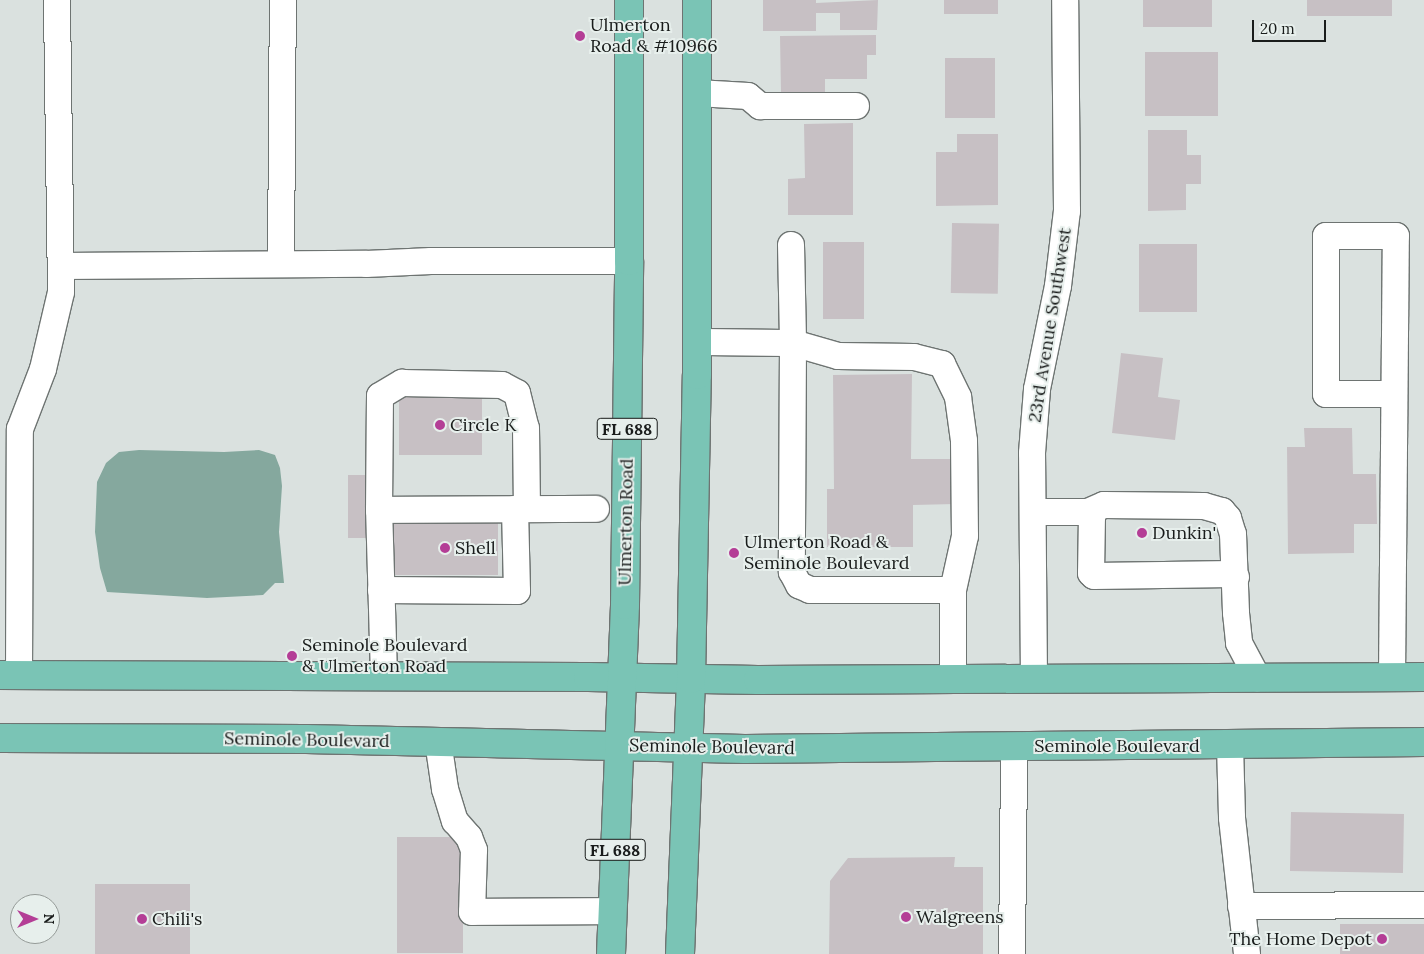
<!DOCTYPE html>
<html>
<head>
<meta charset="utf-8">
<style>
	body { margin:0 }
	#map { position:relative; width:1424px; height:954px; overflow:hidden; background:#dae1df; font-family:Lora,serif }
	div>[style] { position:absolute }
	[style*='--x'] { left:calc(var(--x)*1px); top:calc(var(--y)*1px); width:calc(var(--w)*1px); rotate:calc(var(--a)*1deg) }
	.water>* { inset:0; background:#85a89e }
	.building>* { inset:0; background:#c7c0c4; transform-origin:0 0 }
	.roads { filter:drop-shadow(1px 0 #6e7472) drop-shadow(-1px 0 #6e7472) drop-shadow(0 1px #6e7472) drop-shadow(0 -1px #6e7472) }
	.minor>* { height:26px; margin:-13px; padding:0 13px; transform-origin:13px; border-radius:13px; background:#fff }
	.major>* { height:28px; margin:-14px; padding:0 14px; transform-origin:14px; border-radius:14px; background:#7ac4b5 }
	.dots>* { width:14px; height:14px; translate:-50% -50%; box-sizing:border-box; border:2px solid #e7efec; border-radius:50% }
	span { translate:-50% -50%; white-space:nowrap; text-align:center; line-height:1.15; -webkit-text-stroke:4px #e7efec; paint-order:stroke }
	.shield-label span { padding:1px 4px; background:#e7efec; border:1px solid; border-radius:4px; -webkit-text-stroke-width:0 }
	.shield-label { font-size:16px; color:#191c1b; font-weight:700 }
	.poi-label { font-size:18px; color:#191c1b }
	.left { translate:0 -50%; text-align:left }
	.right { translate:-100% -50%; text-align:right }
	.street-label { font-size:18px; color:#191c1b }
	.north { position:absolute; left:10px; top:894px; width:50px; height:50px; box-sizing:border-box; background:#e7efec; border:1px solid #959b98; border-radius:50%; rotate:90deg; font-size:14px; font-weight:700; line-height:20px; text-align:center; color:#191c1b }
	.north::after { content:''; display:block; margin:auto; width:18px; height:22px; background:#b43e96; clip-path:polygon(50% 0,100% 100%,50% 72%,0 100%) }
	.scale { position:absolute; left:1252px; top:20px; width:74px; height:22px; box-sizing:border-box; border:2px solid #191c1b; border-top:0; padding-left:6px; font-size:15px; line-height:18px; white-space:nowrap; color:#191c1b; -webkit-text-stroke:4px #e7efec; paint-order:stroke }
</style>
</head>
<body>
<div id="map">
	<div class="water">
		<i style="clip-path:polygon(139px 450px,224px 452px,259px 450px,275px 455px,280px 468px,282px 486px,279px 532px,284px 583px,275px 583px,263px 595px,207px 598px,107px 592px,100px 568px,95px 532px,97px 482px,106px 463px,119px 452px)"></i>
	</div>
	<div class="building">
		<i style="clip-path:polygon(763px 0,816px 0,816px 3px,878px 0,877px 30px,840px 30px,840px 13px,816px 13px,816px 31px,763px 31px)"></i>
		<i style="left:944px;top:0;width:54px;height:14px"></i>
		<i style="left:1143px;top:0;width:69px;height:27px"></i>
		<i style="left:1307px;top:0;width:85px;height:16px"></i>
		<i style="clip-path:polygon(876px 35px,876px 55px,867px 55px,867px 79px,825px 79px,825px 94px,781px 94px,780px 36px)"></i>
		<i style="left:1145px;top:52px;width:73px;height:64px"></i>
		<i style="left:945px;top:58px;width:50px;height:60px"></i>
		<i style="clip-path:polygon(853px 123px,853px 215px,788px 215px,788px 179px,805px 178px,804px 124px)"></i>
		<i style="clip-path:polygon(1148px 130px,1187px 130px,1187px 155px,1201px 155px,1201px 184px,1186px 184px,1186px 210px,1148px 211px)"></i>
		<i style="clip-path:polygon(957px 134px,998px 134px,998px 205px,936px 206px,936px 152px,957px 152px)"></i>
		<i style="left:952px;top:223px;width:47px;height:70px;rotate:1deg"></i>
		<i style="left:823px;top:242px;width:41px;height:77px"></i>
		<i style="left:1139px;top:244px;width:58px;height:68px"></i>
		<i style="clip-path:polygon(1121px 353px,1163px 358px,1158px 397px,1180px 400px,1175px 440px,1112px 433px)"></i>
		<i style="clip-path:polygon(912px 374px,911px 459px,955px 459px,955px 504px,913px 505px,913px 547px,827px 547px,827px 489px,834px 489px,833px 375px)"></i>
		<i style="left:399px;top:396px;width:83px;height:59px"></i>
		<i style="clip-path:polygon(1304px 428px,1352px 428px,1353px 474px,1376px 474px,1377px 524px,1354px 524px,1354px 553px,1288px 554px,1287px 447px,1305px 447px)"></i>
		<i style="left:348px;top:475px;width:21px;height:63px"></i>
		<i style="left:393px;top:520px;width:105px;height:55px"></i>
		<i style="left:1291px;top:812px;width:113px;height:59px;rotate:1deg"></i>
		<i style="left:397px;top:837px;width:66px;height:116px"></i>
		<i style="clip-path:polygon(955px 857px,954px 867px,983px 867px,983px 954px,829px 954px,830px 881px,848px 858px)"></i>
		<i style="left:95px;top:884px;width:95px;height:70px"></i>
		<i style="left:1340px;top:924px;width:84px;height:30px"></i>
	</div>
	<div class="roads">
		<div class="minor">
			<i style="--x:697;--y:93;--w:51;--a:3.4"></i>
			<i style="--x:748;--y:96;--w:16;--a:40"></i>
			<i style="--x:760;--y:106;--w:96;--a:0"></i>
			<i style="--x:791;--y:245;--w:98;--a:88.8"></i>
			<i style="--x:793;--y:343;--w:47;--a:16.1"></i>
			<i style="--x:838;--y:356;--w:76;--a:0.8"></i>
			<i style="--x:914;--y:357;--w:29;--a:14"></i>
			<i style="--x:942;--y:364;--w:37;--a:64"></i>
			<i style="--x:958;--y:397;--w:44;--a:82.2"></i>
			<i style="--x:964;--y:441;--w:95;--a:89.4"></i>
			<i style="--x:965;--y:536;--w:55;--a:102.5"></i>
			<i style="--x:281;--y:264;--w:264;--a:-89.6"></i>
			<i style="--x:61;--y:266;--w:305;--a:-0.4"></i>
			<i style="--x:366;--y:264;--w:65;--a:-2.6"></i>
			<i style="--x:431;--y:261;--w:198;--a:0"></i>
			<i style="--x:697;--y:342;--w:96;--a:0.6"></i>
			<i style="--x:793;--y:343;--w:229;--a:90.3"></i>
			<i style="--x:792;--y:572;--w:15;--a:62"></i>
			<i style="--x:799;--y:585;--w:12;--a:24"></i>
			<i style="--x:810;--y:590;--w:143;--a:0"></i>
			<i style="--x:953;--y:590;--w:89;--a:90"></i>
			<i style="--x:379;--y:510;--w:114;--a:-89.5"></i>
			<i style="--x:380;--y:396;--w:26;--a:-31"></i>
			<i style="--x:402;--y:383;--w:100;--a:1.1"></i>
			<i style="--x:502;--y:385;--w:17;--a:28"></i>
			<i style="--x:517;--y:393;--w:36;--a:76"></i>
			<i style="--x:526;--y:428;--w:81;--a:89.3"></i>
			<i style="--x:1033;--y:512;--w:55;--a:0"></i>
			<i style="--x:1088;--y:512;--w:6;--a:45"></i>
			<i style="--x:1092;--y:516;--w:57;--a:91"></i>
			<i style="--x:1091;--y:573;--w:4;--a:45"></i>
			<i style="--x:1094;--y:576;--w:138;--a:-0.8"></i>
			<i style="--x:1232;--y:574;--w:5;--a:37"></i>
			<i style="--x:1088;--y:512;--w:17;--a:-24"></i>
			<i style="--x:1104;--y:505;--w:100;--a:0.6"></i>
			<i style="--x:1204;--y:506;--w:19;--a:16"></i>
			<i style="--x:1222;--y:511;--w:9;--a:49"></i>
			<i style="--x:1228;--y:518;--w:17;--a:73"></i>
			<i style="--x:1233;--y:534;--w:79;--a:87.8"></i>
			<i style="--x:1236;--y:613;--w:30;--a:84"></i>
			<i style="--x:1239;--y:643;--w:40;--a:62"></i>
			<i style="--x:381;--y:590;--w:136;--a:0.4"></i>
			<i style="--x:517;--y:591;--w:82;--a:-91.4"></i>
			<i style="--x:19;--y:675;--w:246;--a:-89.8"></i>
			<i style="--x:20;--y:429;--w:64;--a:-69"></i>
			<i style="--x:43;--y:369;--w:79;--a:-76.8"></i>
			<i style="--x:61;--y:292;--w:292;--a:-90.8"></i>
			<i style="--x:384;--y:676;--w:166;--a:-91.7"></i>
			<i style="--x:379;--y:510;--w:217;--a:-0.3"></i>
			<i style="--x:1392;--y:678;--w:442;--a:-89.5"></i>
			<i style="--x:1396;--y:236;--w:70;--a:180"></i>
			<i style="--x:1326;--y:236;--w:158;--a:90"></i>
			<i style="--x:1326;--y:394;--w:68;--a:0"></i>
			<i style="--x:1034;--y:679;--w:226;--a:-90.5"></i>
			<i style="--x:1032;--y:453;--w:64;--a:-85.5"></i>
			<i style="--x:1037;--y:389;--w:105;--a:-78.5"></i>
			<i style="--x:1058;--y:286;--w:76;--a:-83.2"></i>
			<i style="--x:1067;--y:211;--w:211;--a:-90.5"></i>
			<i style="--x:438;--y:741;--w:49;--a:81.7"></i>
			<i style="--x:445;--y:789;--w:34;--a:73"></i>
			<i style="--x:455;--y:821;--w:21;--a:49"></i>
			<i style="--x:469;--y:837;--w:14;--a:69"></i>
			<i style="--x:474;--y:850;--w:62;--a:91.8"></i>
			<i style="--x:472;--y:912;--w:141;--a:-0.4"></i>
			<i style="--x:1230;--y:745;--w:73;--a:88.4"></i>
			<i style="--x:1232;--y:818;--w:137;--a:83.7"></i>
			<i style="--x:1241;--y:906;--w:183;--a:-0.3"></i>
			<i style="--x:1012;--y:954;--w:208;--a:-89.4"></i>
		</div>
		<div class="major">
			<i style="--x:0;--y:675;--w:588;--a:0.19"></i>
			<i style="--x:588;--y:677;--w:170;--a:1"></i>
			<i style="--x:758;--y:680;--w:666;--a:-0.26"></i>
			<i style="--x:0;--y:738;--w:306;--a:0.2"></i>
			<i style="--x:306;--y:739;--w:439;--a:1.3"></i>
			<i style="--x:745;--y:749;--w:679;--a:-0.59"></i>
			<i style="--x:611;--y:954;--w:349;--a:-87.7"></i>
			<i style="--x:625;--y:605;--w:344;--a:-89.3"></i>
			<i style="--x:629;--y:261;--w:261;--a:-90"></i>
			<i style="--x:680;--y:954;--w:275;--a:-87.7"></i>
			<i style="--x:691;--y:679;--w:304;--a:-88.9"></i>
			<i style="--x:697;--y:375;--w:375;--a:-90"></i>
		</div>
	</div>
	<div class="dots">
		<i style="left:580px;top:36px;background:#b43e96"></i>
		<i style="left:440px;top:425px;background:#b43e96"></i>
		<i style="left:1142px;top:533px;background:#b43e96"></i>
		<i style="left:445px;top:548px;background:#b43e96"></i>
		<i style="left:734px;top:553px;background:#b43e96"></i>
		<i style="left:292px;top:656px;background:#b43e96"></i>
		<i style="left:906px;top:917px;background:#b43e96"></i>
		<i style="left:142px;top:919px;background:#b43e96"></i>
		<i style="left:1382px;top:939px;background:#b43e96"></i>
	</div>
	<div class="shield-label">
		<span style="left:627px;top:429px">FL 688</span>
		<span style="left:615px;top:850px">FL 688</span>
	</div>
	<div class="poi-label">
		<span class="left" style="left:590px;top:36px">Ulmerton<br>Road &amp; #10966</span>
		<span class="left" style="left:450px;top:425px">Circle K</span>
		<span class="left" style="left:1152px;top:533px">Dunkin'</span>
		<span class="left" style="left:744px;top:553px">Ulmerton Road &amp;<br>Seminole Boulevard</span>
		<span class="left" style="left:455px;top:548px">Shell</span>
		<span class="left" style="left:302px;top:656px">Seminole Boulevard<br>&amp; Ulmerton Road</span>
		<span class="left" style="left:916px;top:917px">Walgreens</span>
		<span class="left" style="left:152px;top:919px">Chili's</span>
		<span class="right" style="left:1372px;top:939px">The Home Depot</span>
	</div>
	<div class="street-label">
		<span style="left:1050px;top:325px;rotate:-81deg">23rd Avenue Southwest</span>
		<span style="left:626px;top:522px;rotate:-89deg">Ulmerton Road</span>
		<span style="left:307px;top:740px;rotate:1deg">Seminole Boulevard</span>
		<span style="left:1117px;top:746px">Seminole Boulevard</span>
		<span style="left:712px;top:747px;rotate:1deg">Seminole Boulevard</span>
	</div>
	<div class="north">N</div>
	<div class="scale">20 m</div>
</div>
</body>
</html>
